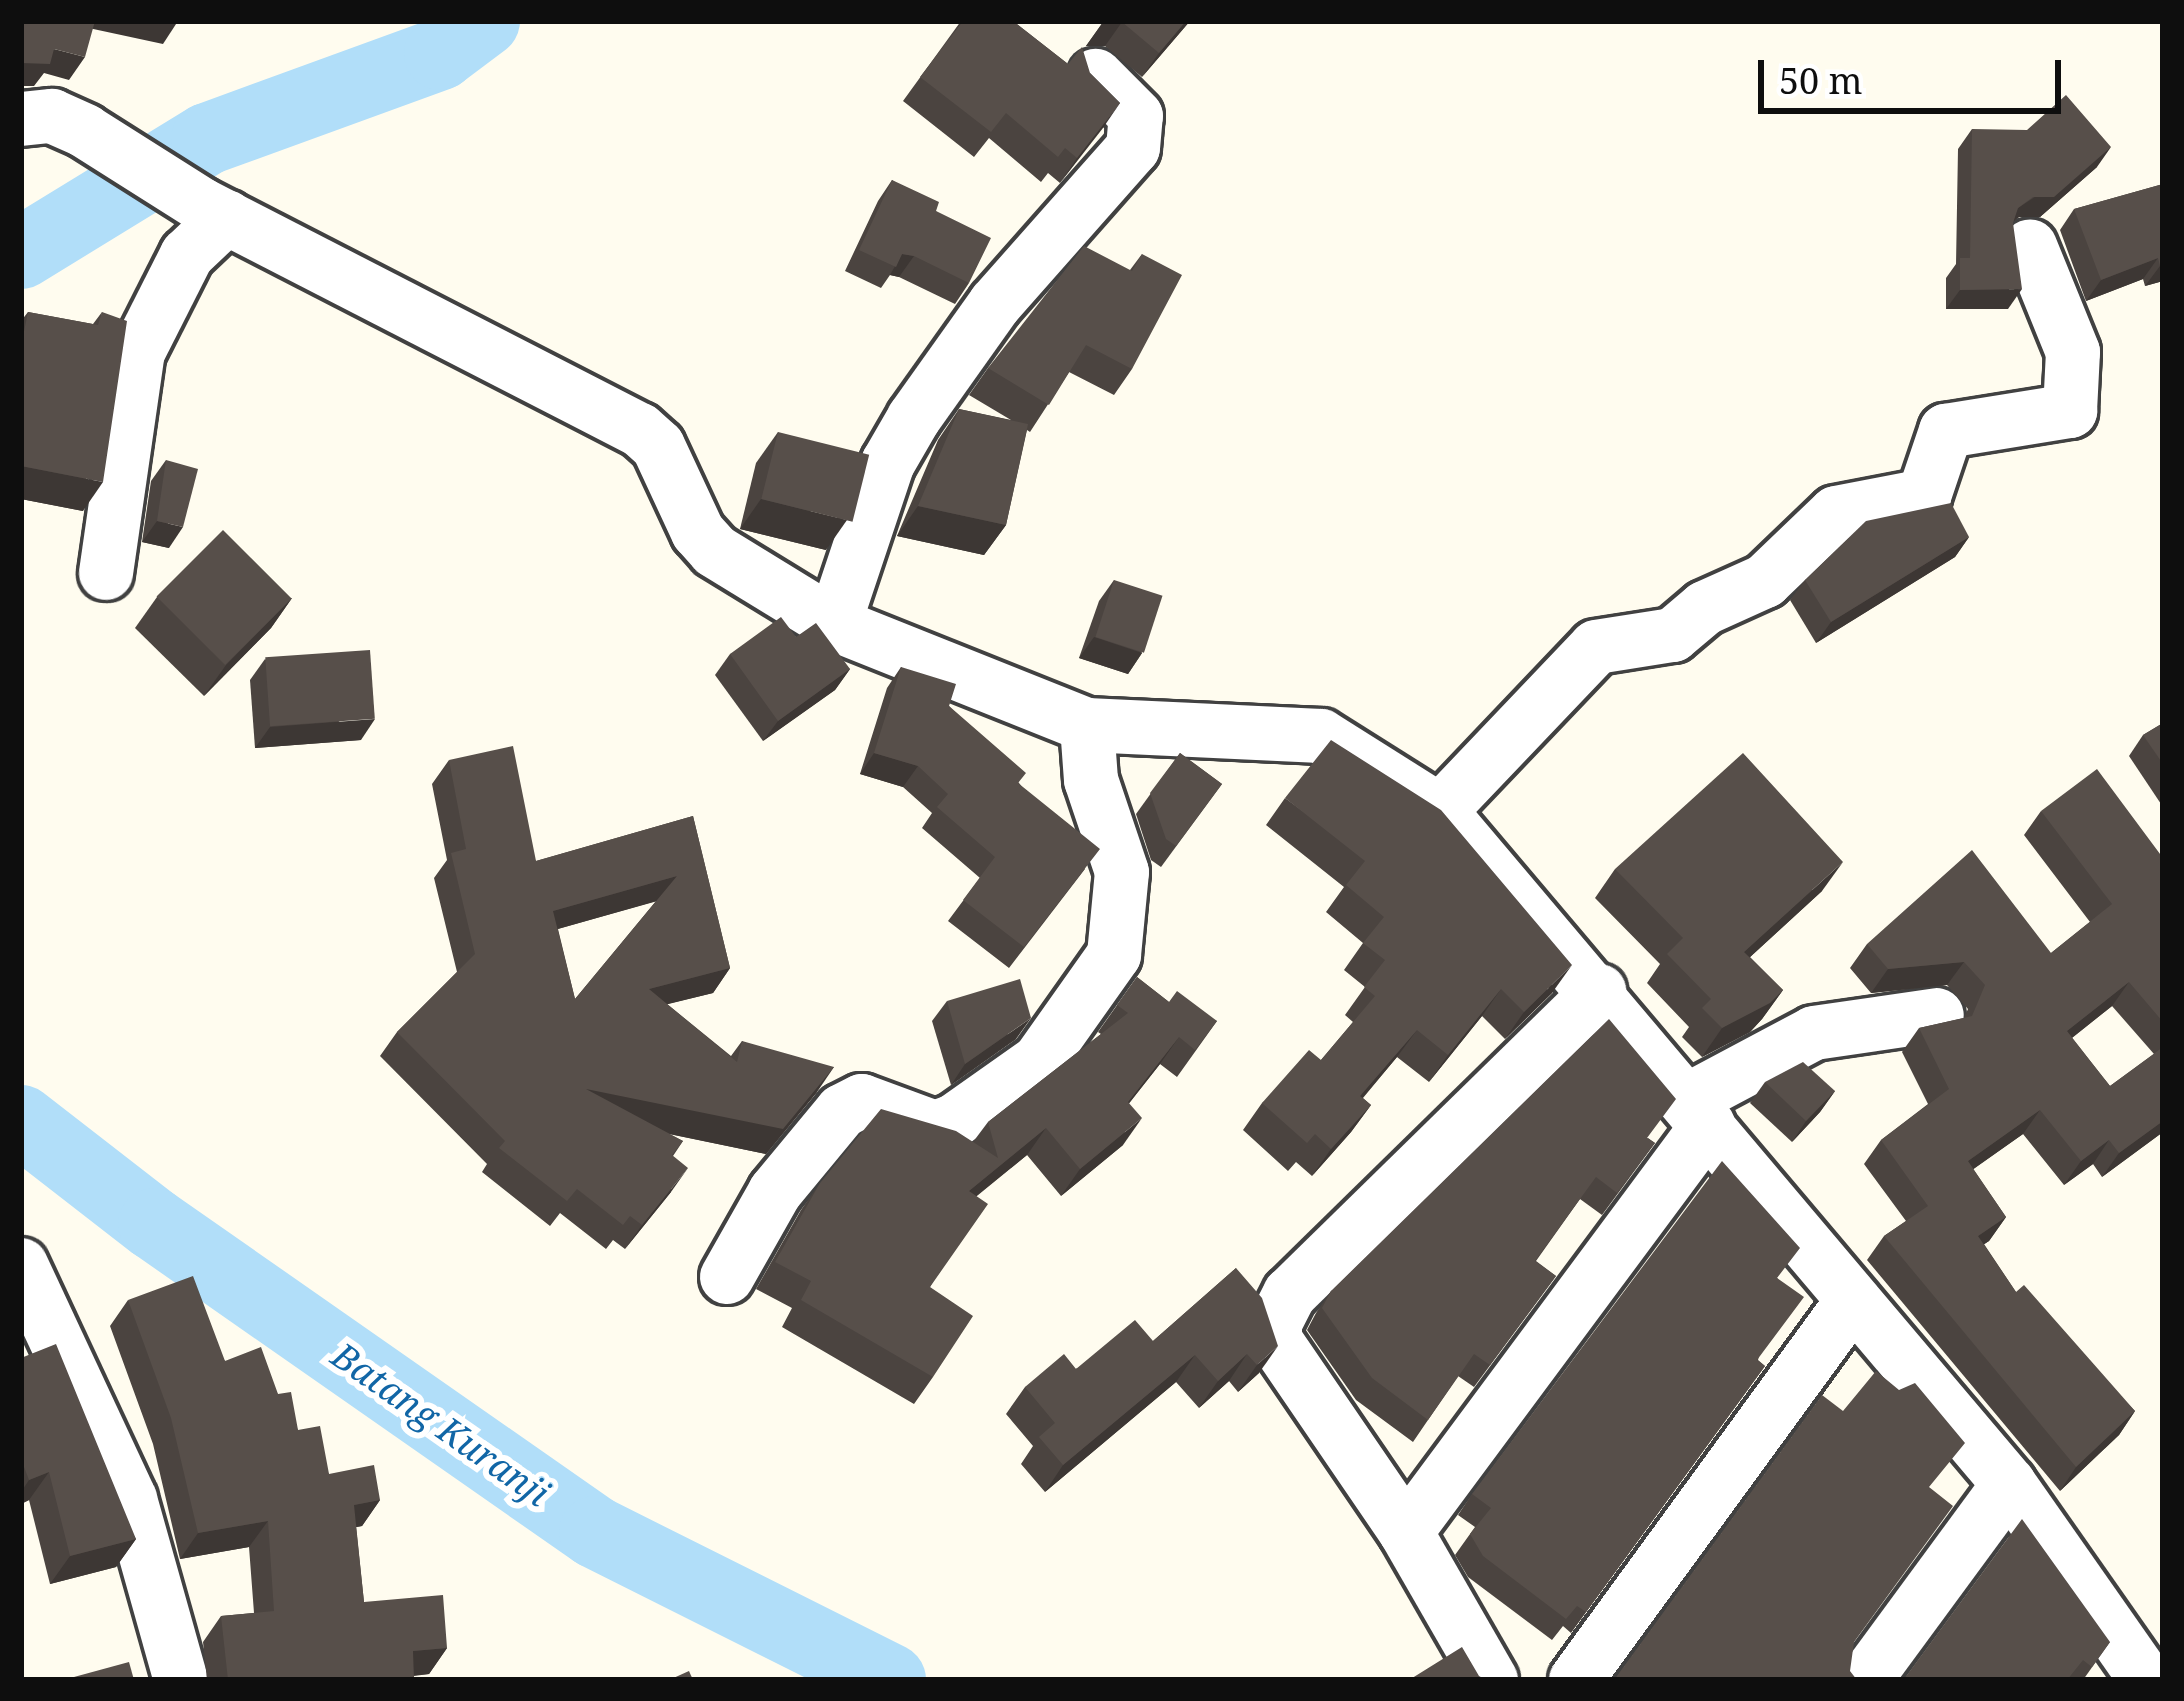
<!DOCTYPE html>
<html>
<head>
<meta charset="utf-8">
<style>
	body { margin:0 }
	#map { position:relative; width:2184px; height:1701px; overflow:hidden; background:#fffcef; font-family:"Noto Serif",serif }
	div>[style] { position:absolute }
	[style*='--x'] { left:calc(var(--x)*1px); top:calc(var(--y)*1px); width:calc(var(--w)*1px); rotate:calc(var(--a)*1deg) }
	.river>* { height:72px; margin:-36px; padding:0 36px; transform-origin:36px; border-radius:36px; background:#b1def9 }
	.roads { filter:drop-shadow(3px 0 #414141) drop-shadow(-3px 0 #414141) drop-shadow(0 3px #414141) drop-shadow(0 -3px #414141) }
	.minor>* { height:54px; margin:-27px; padding:0 27px; transform-origin:27px; border-radius:27px; background:#fff }
	.wall>* { inset:0; background:#4b4440 }
	.shaded-wall>* { inset:0; background:#3d3734 }
	.building>* { inset:0; background:#574f4a; transform-origin:0 0 }
	span { translate:-50% -50%; white-space:nowrap; text-align:center; line-height:1.15; -webkit-text-stroke:12px #fff; paint-order:stroke }
	.water-label { font-size:36px; color:#1166a6; font-style:italic }
	.frame { position:absolute; inset:0; border:24px solid #0e0e0e; pointer-events:none }
	.scale { position:absolute; left:1758px; top:60px; width:303px; height:54px; box-sizing:border-box; border:6px solid #0e0e0e; border-top:0; padding-left:15px; font-size:36px; line-height:42px; white-space:nowrap; color:#0e0e0e; -webkit-text-stroke:9px #fff; paint-order:stroke }
</style>
</head>
<body>
<div id="map">
	<div class="river">
		<i style="--x:21;--y:253;--w:218;--a:-31.5"></i>
		<i style="--x:207;--y:139;--w:248;--a:-20"></i>
		<i style="--x:440;--y:54;--w:55;--a:-36.9"></i>
		<i style="--x:21;--y:1121;--w:168;--a:37.8"></i>
		<i style="--x:154;--y:1224;--w:538;--a:34.93"></i>
		<i style="--x:595;--y:1532;--w:330;--a:26.6"></i>
	</div>
	<div class="roads">
		<div class="minor">
			<i style="--x:21;--y:119;--w:31;--a:-6"></i>
			<i style="--x:52;--y:116;--w:36;--a:24"></i>
			<i style="--x:85;--y:131;--w:138;--a:32.3"></i>
			<i style="--x:202;--y:205;--w:492;--a:27.2"></i>
			<i style="--x:640;--y:430;--w:24;--a:42"></i>
			<i style="--x:658;--y:446;--w:95;--a:65.1"></i>
			<i style="--x:698;--y:532;--w:25;--a:48"></i>
			<i style="--x:715;--y:551;--w:140;--a:31.5"></i>
			<i style="--x:834;--y:624;--w:272;--a:21.8"></i>
			<i style="--x:1087;--y:725;--w:234;--a:2.7"></i>
			<i style="--x:1321;--y:736;--w:141;--a:32.2"></i>
			<i style="--x:1440;--y:811;--w:881;--a:49.79"></i>
			<i style="--x:2009;--y:1484;--w:239;--a:55"></i>
			<i style="--x:106;--y:573;--w:223;--a:-81.8"></i>
			<i style="--x:138;--y:352;--w:109;--a:-63.2"></i>
			<i style="--x:187;--y:255;--w:55;--a:-43.5"></i>
			<i style="--x:834;--y:624;--w:170;--a:-71.5"></i>
			<i style="--x:888;--y:463;--w:52;--a:-60"></i>
			<i style="--x:914;--y:418;--w:140;--a:-54.6"></i>
			<i style="--x:995;--y:304;--w:208;--a:-48.5"></i>
			<i style="--x:1133;--y:148;--w:32;--a:-85"></i>
			<i style="--x:1136;--y:116;--w:57;--a:-135"></i>
			<i style="--x:1440;--y:811;--w:226;--a:-46.4"></i>
			<i style="--x:1596;--y:647;--w:78;--a:-8.9"></i>
			<i style="--x:1673;--y:635;--w:42;--a:-40.2"></i>
			<i style="--x:1705;--y:608;--w:66;--a:-24.2"></i>
			<i style="--x:1765;--y:581;--w:98;--a:-43.8"></i>
			<i style="--x:1836;--y:513;--w:90;--a:-10.9"></i>
			<i style="--x:1924;--y:496;--w:69;--a:-71.3"></i>
			<i style="--x:1946;--y:431;--w:126;--a:-9.2"></i>
			<i style="--x:2070;--y:411;--w:59;--a:-87.1"></i>
			<i style="--x:2073;--y:352;--w:114;--a:-112.1"></i>
			<i style="--x:1690;--y:1099;--w:140;--a:-28"></i>
			<i style="--x:1814;--y:1033;--w:124;--a:-8.3"></i>
			<i style="--x:21;--y:1265;--w:258;--a:65"></i>
			<i style="--x:130;--y:1499;--w:188;--a:74.3"></i>
			<i style="--x:727;--y:1277;--w:98;--a:-60.5"></i>
			<i style="--x:775;--y:1192;--w:105;--a:-50.4"></i>
			<i style="--x:842;--y:1111;--w:22;--a:-27"></i>
			<i style="--x:862;--y:1101;--w:78;--a:20.3"></i>
			<i style="--x:935;--y:1128;--w:20;--a:-20"></i>
			<i style="--x:954;--y:1121;--w:104;--a:-35.2"></i>
			<i style="--x:1039;--y:1061;--w:130;--a:-54.7"></i>
			<i style="--x:1114;--y:955;--w:83;--a:-84.5"></i>
			<i style="--x:1122;--y:872;--w:97;--a:-108.6"></i>
			<i style="--x:1091;--y:780;--w:55;--a:-94.2"></i>
			<i style="--x:1406;--y:1532;--w:507;--a:-53.42"></i>
			<i style="--x:1491;--y:1680;--w:171;--a:-119.9"></i>
			<i style="--x:1406;--y:1532;--w:232;--a:-124.3"></i>
			<i style="--x:1275;--y:1340;--w:17;--a:-90"></i>
			<i style="--x:1275;--y:1323;--w:33;--a:-63"></i>
			<i style="--x:1290;--y:1294;--w:433;--a:-44.4"></i>
			<i style="--x:1576;--y:1680;--w:465;--a:-53.9"></i>
			<i style="--x:1865;--y:1680;--w:243;--a:-53.7"></i>
		</div>
	</div>
	<div class="wall">
		<i style="clip-path:polygon(961px 21px,1013px 21px,1068px 64px,1090px 73px,1120px 103px,1060px 183px,1048px 173px,1041px 182px,989px 138px,974px 157px,903px 101px)"></i>
		<i style="clip-path:polygon(1104px 21px,1190px 21px,1142px 77px,1105px 46px,1086px 46px)"></i>
		<i style="clip-path:polygon(1972px 129px,2097px 167px,2040px 217px,2019px 217px,2013px 221px,2008px 309px,1946px 309px,1946px 278px,1956px 264px,1958px 149px)"></i>
		<i style="clip-path:polygon(892px 180px,936px 211px,969px 283px,955px 304px,899px 277px,890px 275px,881px 288px,845px 271px,878px 201px)"></i>
		<i style="clip-path:polygon(2163px 184px,2163px 281px,2145px 286px,2143px 279px,2086px 301px,2060px 230px,2074px 209px)"></i>
		<i style="clip-path:polygon(1142px 254px,1132px 369px,1114px 395px,1069px 372px,1030px 432px,1027px 430px,1006px 525px,984px 555px,897px 536px,938px 440px,959px 409px,1011px 420px,969px 395px,988px 368px,1130px 270px)"></i>
		<i style="clip-path:polygon(28px 312px,93px 324px,102px 312px,83px 511px,21px 499px,21px 321px)"></i>
		<i style="clip-path:polygon(778px 432px,826px 550px,740px 529px,756px 463px)"></i>
		<i style="clip-path:polygon(166px 460px,169px 548px,142px 542px,151px 481px)"></i>
		<i style="clip-path:polygon(1969px 537px,1955px 557px,1816px 643px,1790px 600px,1805px 580px)"></i>
		<i style="clip-path:polygon(1114px 580px,1142px 653px,1128px 674px,1079px 658px,1099px 601px)"></i>
		<i style="clip-path:polygon(157px 597px,292px 598px,271px 628px,204px 696px,135px 628px)"></i>
		<i style="clip-path:polygon(796px 637px,850px 669px,835px 690px,763px 741px,715px 675px,730px 654px)"></i>
		<i style="clip-path:polygon(265px 659px,361px 740px,255px 748px,250px 680px)"></i>
		<i style="clip-path:polygon(901px 667px,949px 706px,1019px 783px,1085px 869px,1009px 968px,948px 921px,980px 878px,922px 828px,932px 813px,903px 787px,860px 774px,887px 688px)"></i>
		<i style="clip-path:polygon(2163px 723px,2163px 807px,2129px 756px,2143px 735px)"></i>
		<i style="clip-path:polygon(1180px 753px,1222px 784px,1161px 867px,1151px 860px,1136px 814px)"></i>
		<i style="clip-path:polygon(evenodd,449px 760px,536px 861px,693px 816px,730px 968px,713px 993px,667px 1004px,731px 1056px,742px 1041px,817px 1092px,766px 1154px,669px 1134px,683px 1141px,673px 1156px,671px 1192px,625px 1249px,613px 1240px,606px 1249px,560px 1213px,550px 1226px,482px 1172px,487px 1164px,380px 1056px,397px 1032px,457px 972px,434px 878px,447px 860px,432px 784px,449px 760px,656px 901px,575px 999px,558px 929px,656px 901px)"></i>
		<i style="clip-path:polygon(1285px 798px,1552px 993px,1505px 1039px,1482px 1016px,1429px 1082px,1397px 1057px,1363px 1098px,1371px 1105px,1351px 1132px,1312px 1176px,1296px 1162px,1288px 1171px,1243px 1130px,1262px 1103px,1321px 1060px,1353px 1022px,1345px 1015px,1365px 987px,1344px 970px,1363px 943px,1326px 912px,1344px 887px,1266px 825px)"></i>
		<i style="clip-path:polygon(evenodd,2041px 811px,2163px 858px,2163px 1132px,2102px 1177px,2093px 1164px,2064px 1185px,2023px 1134px,1973px 1169px,2006px 1217px,1989px 1241px,1984px 1244px,2016px 1292px,2135px 1411px,2119px 1435px,2060px 1491px,1867px 1260px,1884px 1236px,1906px 1221px,1864px 1164px,1881px 1140px,1928px 1104px,1902px 1052px,1919px 1028px,1964px 1018px,1968px 1009px,1947px 985px,1871px 993px,1850px 968px,1867px 944px,2051px 953px,2090px 922px,2024px 835px,2041px 811px,2112px 1006px,2154px 1054px,2110px 1086px,2072px 1038px,2112px 1006px)"></i>
		<i style="clip-path:polygon(1615px 869px,1822px 891px,1750px 957px,1783px 990px,1762px 1019px,1750px 1032px,1702px 1057px,1682px 1037px,1689px 1027px,1647px 983px,1660px 964px,1595px 898px)"></i>
		<i style="clip-path:polygon(1137px 977px,1169px 1002px,1217px 1021px,1177px 1077px,1160px 1064px,1129px 1103px,1123px 1145px,1061px 1196px,1027px 1155px,976px 1196px,930px 1287px,933px 1377px,914px 1404px,782px 1327px,792px 1308px,756px 1289px,801px 1210px,820px 1183px,973px 1142px,988px 1122px,1101px 1034px,1098px 1032px)"></i>
		<i style="clip-path:polygon(947px 1001px,1016px 1039px,951px 1085px,932px 1021px)"></i>
		<i style="clip-path:polygon(1765px 1082px,1835px 1091px,1820px 1112px,1792px 1142px,1750px 1103px)"></i>
		<i style="clip-path:polygon(1648px 1138px,1655px 1143px,1602px 1215px,1580px 1199px,1536px 1261px,1556px 1276px,1474px 1387px,1458px 1376px,1413px 1442px,1356px 1400px,1307px 1330px,1316px 1313px,1331px 1291px)"></i>
		<i style="clip-path:polygon(1236px 1268px,1259px 1373px,1238px 1392px,1229px 1381px,1199px 1408px,1176px 1382px,1045px 1492px,1021px 1464px,1033px 1446px,1006px 1414px,1025px 1387px,1153px 1341px)"></i>
		<i style="clip-path:polygon(1778px 1278px,1758px 1360px,1765px 1366px,1571px 1633px,1563px 1626px,1552px 1640px,1468px 1577px,1455px 1555px,1475px 1527px,1458px 1515px,1472px 1494px)"></i>
		<i style="clip-path:polygon(128px 1300px,278px 1394px,298px 1430px,329px 1474px,380px 1500px,362px 1526px,356px 1527px,364px 1602px,447px 1648px,429px 1674px,414px 1676px,414px 1680px,207px 1680px,203px 1642px,221px 1616px,254px 1613px,249px 1547px,180px 1559px,153px 1444px,110px 1326px)"></i>
		<i style="clip-path:polygon(21px 1358px,136px 1539px,116px 1567px,50px 1584px,29px 1500px,21px 1504px)"></i>
		<i style="clip-path:polygon(2110px 1642px,2083px 1680px,1901px 1680px)"></i>
	</div>
	<div class="shaded-wall">
		<i style="clip-path:polygon(88px 21px,178px 21px,163px 44px,84px 27px)"></i>
		<i style="clip-path:polygon(1186px 21px,1190px 21px,1142px 77px,1159px 53px)"></i>
		<i style="clip-path:polygon(1103px 22px,1122px 22px,1105px 46px,1086px 46px)"></i>
		<i style="clip-path:polygon(54px 49px,85px 57px,69px 80px,44px 73px,34px 86px,21px 86px,21px 63px)"></i>
		<i style="clip-path:polygon(1120px 103px,1103px 128px,1060px 183px,1077px 158px)"></i>
		<i style="clip-path:polygon(2111px 147px,2097px 167px,2040px 217px,2019px 217px,2005px 228px,2018px 208px)"></i>
		<i style="clip-path:polygon(902px 254px,914px 256px,899px 277px,890px 275px)"></i>
		<i style="clip-path:polygon(2158px 258px,2143px 279px,2086px 301px,2101px 280px)"></i>
		<i style="clip-path:polygon(2163px 265px,2163px 281px,2145px 286px,2160px 266px)"></i>
		<i style="clip-path:polygon(2022px 289px,2008px 309px,1946px 309px,1960px 290px)"></i>
		<i style="clip-path:polygon(21px 466px,103px 482px,83px 511px,21px 499px)"></i>
		<i style="clip-path:polygon(761px 499px,847px 520px,826px 550px,740px 529px)"></i>
		<i style="clip-path:polygon(918px 506px,1006px 525px,984px 555px,897px 536px)"></i>
		<i style="clip-path:polygon(157px 521px,183px 527px,169px 548px,142px 542px)"></i>
		<i style="clip-path:polygon(1969px 537px,1955px 557px,1816px 643px,1831px 622px)"></i>
		<i style="clip-path:polygon(292px 598px,271px 628px,204px 696px,226px 665px)"></i>
		<i style="clip-path:polygon(1094px 637px,1142px 653px,1128px 674px,1079px 658px)"></i>
		<i style="clip-path:polygon(850px 669px,835px 690px,763px 741px,778px 721px)"></i>
		<i style="clip-path:polygon(375px 719px,361px 740px,255px 748px,270px 727px)"></i>
		<i style="clip-path:polygon(874px 753px,918px 766px,903px 787px,860px 774px)"></i>
		<i style="clip-path:polygon(1843px 862px,1822px 891px,1724px 981px,1744px 952px)"></i>
		<i style="clip-path:polygon(677px 876px,661px 900px,536px 935px,553px 911px)"></i>
		<i style="clip-path:polygon(1964px 962px,1947px 985px,1871px 993px,1888px 969px)"></i>
		<i style="clip-path:polygon(1572px 965px,1552px 993px,1505px 1039px,1524px 1012px)"></i>
		<i style="clip-path:polygon(730px 968px,713px 993px,632px 1013px,649px 989px)"></i>
		<i style="clip-path:polygon(2129px 982px,2112px 1006px,2050px 1055px,2067px 1031px)"></i>
		<i style="clip-path:polygon(1501px 989px,1482px 1016px,1429px 1082px,1448px 1055px)"></i>
		<i style="clip-path:polygon(1783px 990px,1762px 1019px,1750px 1032px,1702px 1057px,1722px 1028px)"></i>
		<i style="clip-path:polygon(1031px 1018px,1016px 1039px,951px 1085px,965px 1064px)"></i>
		<i style="clip-path:polygon(1417px 1030px,1397px 1057px,1341px 1123px,1360px 1096px)"></i>
		<i style="clip-path:polygon(1179px 1037px,1160px 1064px,1109px 1129px,1128px 1102px)"></i>
		<i style="clip-path:polygon(834px 1067px,817px 1092px,766px 1154px,569px 1113px,586px 1089px)"></i>
		<i style="clip-path:polygon(1835px 1091px,1820px 1112px,1792px 1142px,1806px 1121px)"></i>
		<i style="clip-path:polygon(1371px 1105px,1351px 1132px,1312px 1176px,1331px 1149px)"></i>
		<i style="clip-path:polygon(2040px 1110px,2023px 1134px,1951px 1185px,1968px 1161px)"></i>
		<i style="clip-path:polygon(1142px 1118px,1123px 1145px,1061px 1196px,1080px 1169px)"></i>
		<i style="clip-path:polygon(2163px 1121px,2163px 1132px,2102px 1177px,2119px 1153px)"></i>
		<i style="clip-path:polygon(1046px 1128px,1027px 1155px,950px 1218px,969px 1191px)"></i>
		<i style="clip-path:polygon(2109px 1140px,2093px 1164px,2064px 1185px,2081px 1161px)"></i>
		<i style="clip-path:polygon(688px 1168px,671px 1192px,625px 1249px,642px 1225px)"></i>
		<i style="clip-path:polygon(2006px 1217px,1989px 1241px,1961px 1260px,1978px 1236px)"></i>
		<i style="clip-path:polygon(1278px 1346px,1259px 1373px,1238px 1392px,1257px 1365px)"></i>
		<i style="clip-path:polygon(1247px 1354px,1229px 1381px,1199px 1408px,1218px 1381px)"></i>
		<i style="clip-path:polygon(1195px 1355px,1176px 1382px,1045px 1492px,1063px 1465px)"></i>
		<i style="clip-path:polygon(2135px 1411px,2119px 1435px,2060px 1491px,2076px 1467px)"></i>
		<i style="clip-path:polygon(49px 1472px,29px 1500px,21px 1504px,21px 1492px,29px 1480px)"></i>
		<i style="clip-path:polygon(380px 1500px,362px 1526px,336px 1531px,354px 1505px)"></i>
		<i style="clip-path:polygon(268px 1521px,249px 1547px,180px 1559px,198px 1533px)"></i>
		<i style="clip-path:polygon(136px 1539px,116px 1567px,50px 1584px,70px 1556px)"></i>
		<i style="clip-path:polygon(447px 1648px,429px 1674px,395px 1677px,413px 1651px)"></i>
	</div>
	<div class="building">
		<i style="clip-path:polygon(21px 21px,95px 21px,85px 57px,54px 49px,50px 64px,21px 63px)"></i>
		<i style="clip-path:polygon(963px 21px,1013px 21px,1068px 64px,1082px 47px,1090px 73px,1120px 103px,1077px 158px,1065px 148px,1058px 157px,1006px 113px,991px 132px,920px 77px)"></i>
		<i style="clip-path:polygon(1104px 21px,1186px 21px,1159px 53px,1122px 22px)"></i>
		<i style="clip-path:polygon(2066px 95px,2111px 147px,2054px 197px,2033px 197px,2018px 208px,2013px 223px,2022px 289px,1960px 290px,1960px 258px,1970px 258px,1972px 129px,2027px 130px)"></i>
		<i style="clip-path:polygon(892px 180px,939px 202px,936px 211px,991px 238px,969px 283px,914px 256px,902px 254px,896px 267px,859px 250px)"></i>
		<i style="clip-path:polygon(2163px 184px,2163px 265px,2160px 266px,2158px 258px,2101px 280px,2074px 209px)"></i>
		<i style="clip-path:polygon(1084px 246px,1132px 271px,1142px 254px,1182px 275px,1132px 369px,1086px 345px,1049px 405px,988px 368px)"></i>
		<i style="clip-path:polygon(28px 312px,98px 325px,102px 312px,127px 321px,103px 482px,21px 466px,21px 346px)"></i>
		<i style="clip-path:polygon(959px 409px,1028px 424px,1006px 525px,918px 506px)"></i>
		<i style="left:778px;top:432px;width:94px;height:69px;rotate:14deg"></i>
		<i style="clip-path:polygon(166px 460px,198px 469px,183px 527px,157px 521px)"></i>
		<i style="clip-path:polygon(1951px 503px,1969px 537px,1831px 622px,1805px 580px,1866px 521px)"></i>
		<i style="left:223px;top:530px;width:97px;height:94px;rotate:45deg"></i>
		<i style="left:1114px;top:580px;width:51px;height:60px;rotate:18deg"></i>
		<i style="clip-path:polygon(781px 617px,796px 637px,816px 623px,850px 669px,778px 721px,730px 654px)"></i>
		<i style="left:370px;top:650px;width:69px;height:105px;rotate:86deg"></i>
		<i style="clip-path:polygon(901px 667px,956px 684px,949px 706px,1026px 773px,1018px 783px,1100px 849px,1024px 947px,963px 900px,995px 857px,937px 807px,948px 794px,918px 766px,874px 753px)"></i>
		<i style="clip-path:polygon(2163px 723px,2163px 764px,2143px 735px)"></i>
		<i style="clip-path:polygon(1331px 740px,1441px 810px,1572px 965px,1524px 1012px,1501px 989px,1448px 1055px,1417px 1030px,1360px 1096px,1371px 1105px,1331px 1149px,1315px 1134px,1307px 1143px,1262px 1103px,1309px 1050px,1321px 1060px,1375px 996px,1364px 987px,1385px 960px,1363px 943px,1384px 917px,1346px 885px,1365px 861px,1285px 798px)"></i>
		<i style="clip-path:polygon(evenodd,513px 746px,536px 861px,693px 816px,730px 968px,649px 989px,737px 1062px,742px 1041px,834px 1067px,783px 1129px,586px 1089px,683px 1141px,672px 1155px,688px 1168px,642px 1225px,630px 1216px,623px 1225px,577px 1189px,567px 1201px,499px 1148px,505px 1141px,397px 1032px,475px 954px,451px 853px,466px 849px,449px 760px,513px 746px,677px 876px,575px 999px,553px 911px,677px 876px)"></i>
		<i style="clip-path:polygon(1180px 753px,1222px 784px,1176px 846px,1166px 839px,1150px 793px)"></i>
		<i style="clip-path:polygon(1743px 753px,1843px 862px,1744px 952px,1783px 990px,1770px 1003px,1722px 1028px,1702px 1008px,1711px 999px,1667px 954px,1683px 938px,1615px 869px)"></i>
		<i style="clip-path:polygon(2097px 769px,2163px 858px,2163px 1022px,2129px 982px,2067px 1031px,2110px 1086px,2163px 1047px,2163px 1121px,2119px 1153px,2109px 1140px,2081px 1161px,2040px 1110px,1968px 1161px,2006px 1217px,1978px 1236px,2016px 1292px,2024px 1285px,2135px 1411px,2076px 1467px,1884px 1236px,1928px 1206px,1881px 1140px,1949px 1089px,1919px 1028px,1972px 1016px,1985px 985px,1964px 962px,1888px 969px,1867px 944px,1972px 850px,2051px 953px,2112px 904px,2041px 811px)"></i>
		<i style="clip-path:polygon(1137px 977px,1169px 1002px,1177px 991px,1217px 1021px,1195px 1050px,1179px 1037px,1128px 1102px,1142px 1118px,1080px 1169px,1046px 1128px,969px 1191px,988px 1204px,930px 1287px,973px 1316px,933px 1377px,801px 1300px,811px 1281px,775px 1262px,820px 1183px,881px 1109px,956px 1131px,998px 1158px,988px 1122px,1128px 1013px,1117px 1005px)"></i>
		<i style="clip-path:polygon(1020px 979px,1031px 1018px,965px 1064px,947px 1001px)"></i>
		<i style="clip-path:polygon(1609px 1019px,1676px 1099px,1647px 1138px,1655px 1143px,1617px 1193px,1596px 1177px,1535px 1261px,1556px 1276px,1490px 1365px,1474px 1354px,1428px 1420px,1372px 1378px,1322px 1308px,1331px 1291px)"></i>
		<i style="clip-path:polygon(1803px 1062px,1835px 1091px,1806px 1121px,1765px 1082px)"></i>
		<i style="clip-path:polygon(1722px 1161px,1800px 1248px,1777px 1278px,1804px 1297px,1757px 1360px,1765px 1366px,1586px 1612px,1577px 1606px,1566px 1619px,1483px 1556px,1470px 1534px,1491px 1508px,1472px 1494px)"></i>
		<i style="clip-path:polygon(1236px 1268px,1262px 1298px,1278px 1346px,1257px 1365px,1247px 1354px,1218px 1381px,1195px 1355px,1063px 1465px,1039px 1437px,1055px 1423px,1025px 1387px,1064px 1354px,1076px 1369px,1135px 1320px,1153px 1341px)"></i>
		<i style="clip-path:polygon(193px 1276px,225px 1361px,261px 1347px,278px 1394px,291px 1392px,298px 1430px,320px 1426px,329px 1474px,374px 1465px,380px 1500px,354px 1505px,364px 1602px,443px 1595px,447px 1648px,413px 1651px,414px 1680px,228px 1680px,221px 1616px,274px 1611px,268px 1521px,198px 1533px,171px 1418px,128px 1300px)"></i>
		<i style="clip-path:polygon(56px 1344px,136px 1539px,70px 1556px,49px 1472px,29px 1480px,21px 1459px,21px 1358px)"></i>
		<i style="clip-path:polygon(1876px 1371px,1899px 1390px,1915px 1383px,1965px 1443px,1929px 1487px,1953px 1506px,1854px 1642px,1850px 1671px,1857px 1680px,1614px 1680px,1822px 1395px,1843px 1411px)"></i>
		<i style="clip-path:polygon(2022px 1519px,2110px 1642px,2092px 1667px,2083px 1660px,2067px 1680px,1901px 1680px,1904px 1679px)"></i>
		<i style="clip-path:polygon(1462px 1647px,1479px 1676px,1486px 1680px,1409px 1680px)"></i>
		<i style="clip-path:polygon(129px 1662px,134px 1680px,63px 1680px)"></i>
		<i style="clip-path:polygon(689px 1671px,693px 1680px,669px 1680px)"></i>
	</div>
	<div class="water-label">
		<span style="left:441px;top:1424px;rotate:35deg">Batang Kuranji</span>
	</div>
	<div class="frame"></div>
	<div class="scale">50 m</div>
</div>
</body>
</html>
